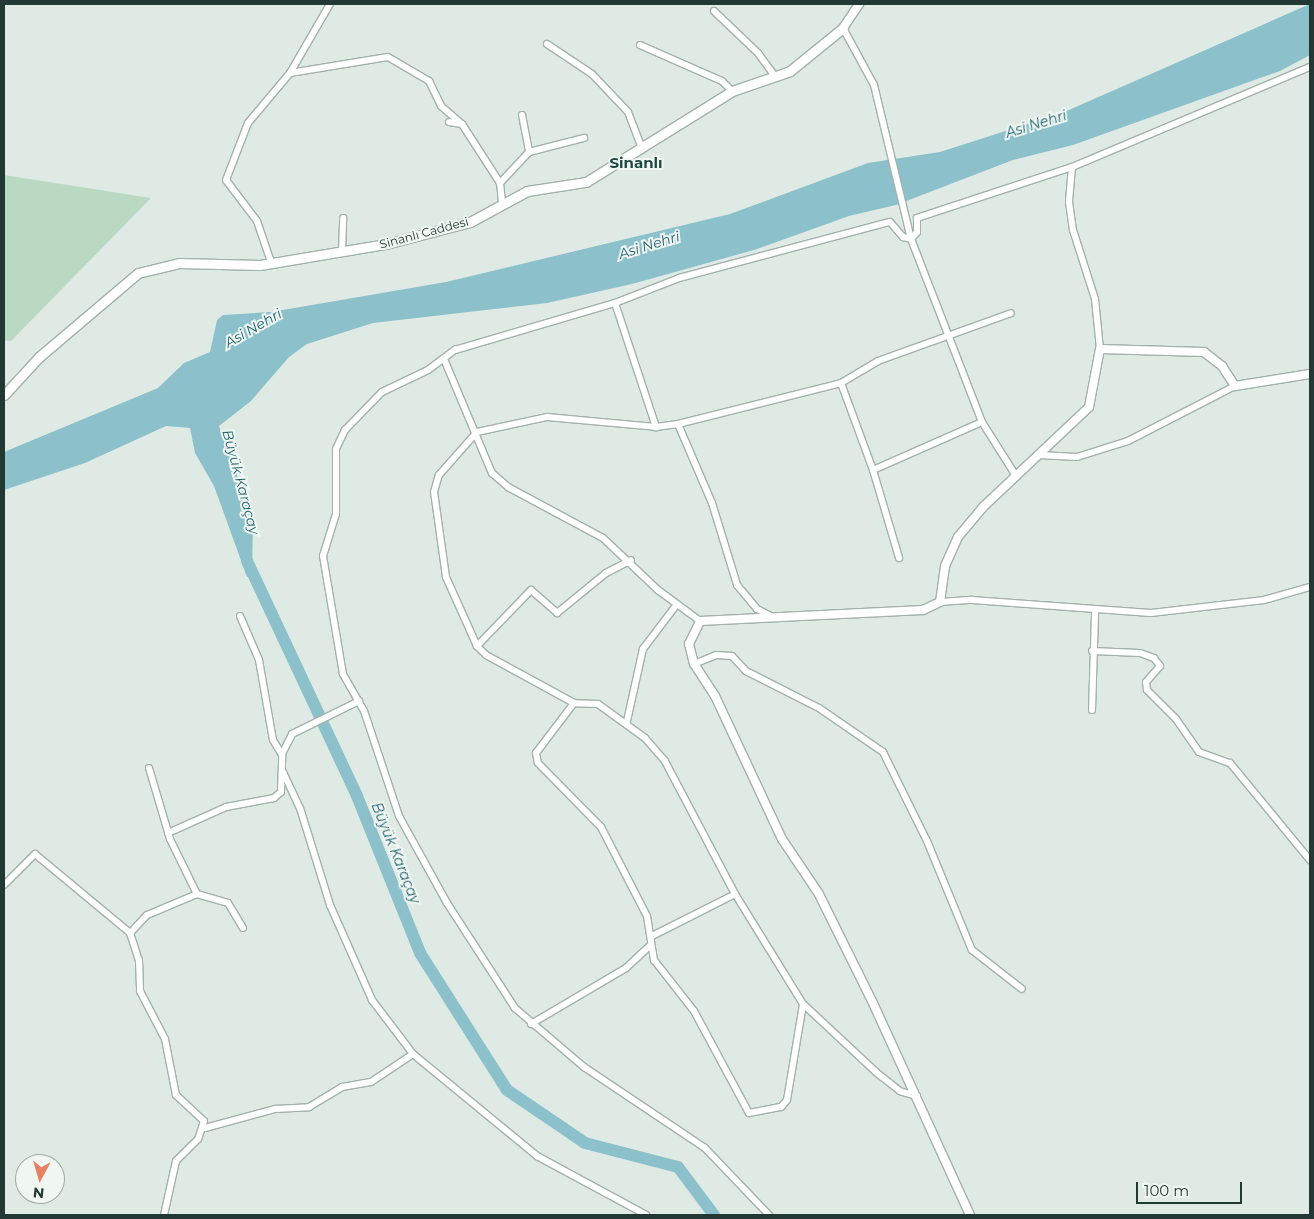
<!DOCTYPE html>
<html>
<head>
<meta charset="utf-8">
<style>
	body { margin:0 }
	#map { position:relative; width:1314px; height:1219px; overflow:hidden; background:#e0eae5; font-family:Montserrat,sans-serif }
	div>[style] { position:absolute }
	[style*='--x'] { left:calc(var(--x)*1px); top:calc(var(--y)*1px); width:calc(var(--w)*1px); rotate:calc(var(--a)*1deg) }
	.green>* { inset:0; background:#bad9c3 }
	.water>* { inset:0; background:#8cc1cb }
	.river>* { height:12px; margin:-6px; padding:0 6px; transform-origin:6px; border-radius:6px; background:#8cc1cb }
	.roads { filter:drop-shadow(1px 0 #a3b1ac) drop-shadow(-1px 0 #a3b1ac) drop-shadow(0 1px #a3b1ac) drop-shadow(0 -1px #a3b1ac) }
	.minor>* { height:6px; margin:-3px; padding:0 3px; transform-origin:3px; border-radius:3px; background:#fff }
	.tertiary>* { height:8px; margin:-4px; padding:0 4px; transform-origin:4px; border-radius:4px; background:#fff }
	.secondary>* { height:9px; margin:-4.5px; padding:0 4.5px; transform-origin:4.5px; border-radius:4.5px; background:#fff }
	span { translate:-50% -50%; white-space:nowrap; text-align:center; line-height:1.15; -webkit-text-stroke:4px #f0f7f3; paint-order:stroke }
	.street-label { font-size:12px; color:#223833 }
	.water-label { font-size:14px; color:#21626f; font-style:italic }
	.quarter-label { font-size:15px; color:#20493f; font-weight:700 }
	.frame { position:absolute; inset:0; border:5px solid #223833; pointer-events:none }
	.north { position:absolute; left:15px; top:1154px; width:50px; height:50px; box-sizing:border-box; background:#f0f7f3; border:1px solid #9eaba6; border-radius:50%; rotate:186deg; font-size:14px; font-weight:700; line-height:20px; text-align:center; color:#223833 }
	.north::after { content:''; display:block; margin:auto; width:18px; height:22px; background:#e78261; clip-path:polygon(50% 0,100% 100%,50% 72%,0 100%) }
	.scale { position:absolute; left:1136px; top:1182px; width:106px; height:22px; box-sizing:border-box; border:2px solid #223833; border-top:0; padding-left:6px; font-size:15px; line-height:18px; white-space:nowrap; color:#223833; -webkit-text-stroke:4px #f0f7f3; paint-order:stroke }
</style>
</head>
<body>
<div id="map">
	<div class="green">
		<i style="clip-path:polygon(4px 175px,151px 198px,11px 341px,4px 340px)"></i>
	</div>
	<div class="water">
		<i style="clip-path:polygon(1310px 4px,1310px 55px,1280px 71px,1073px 145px,1013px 160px,896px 205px,849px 216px,754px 250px,632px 284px,547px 303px,373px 323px,307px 344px,289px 357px,251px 401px,219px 426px,253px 520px,252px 575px,247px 577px,214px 486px,195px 453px,190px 428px,166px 426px,85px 463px,4px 490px,4px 452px,158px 388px,184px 363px,210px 352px,217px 320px,223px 315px,271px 312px,446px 282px,730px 214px,868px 163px,940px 152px,1062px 113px)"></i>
	</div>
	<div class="river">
		<i style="--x:247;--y:561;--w:259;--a:64.9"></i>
		<i style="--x:357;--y:796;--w:169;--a:68.1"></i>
		<i style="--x:420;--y:953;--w:162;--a:57.6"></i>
		<i style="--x:507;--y:1090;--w:94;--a:34.2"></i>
		<i style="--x:585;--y:1143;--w:96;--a:14.5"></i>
		<i style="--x:678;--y:1167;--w:60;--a:53.1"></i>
	</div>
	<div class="roads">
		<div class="minor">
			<i style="--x:714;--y:11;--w:61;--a:43.7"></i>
			<i style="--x:758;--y:53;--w:31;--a:54"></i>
			<i style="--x:843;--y:28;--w:65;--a:61.5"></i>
			<i style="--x:874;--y:85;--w:158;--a:76.5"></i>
			<i style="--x:911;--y:239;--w:196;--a:68.8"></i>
			<i style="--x:982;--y:422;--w:64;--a:57.8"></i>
			<i style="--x:547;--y:44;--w:54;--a:33.7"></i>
			<i style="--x:592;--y:74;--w:52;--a:46.5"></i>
			<i style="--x:628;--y:112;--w:40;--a:69"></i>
			<i style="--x:640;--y:45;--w:90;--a:23.7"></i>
			<i style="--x:722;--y:81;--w:14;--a:45"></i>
			<i style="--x:290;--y:73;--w:99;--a:-9.3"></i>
			<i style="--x:388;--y:57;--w:48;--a:30.3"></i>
			<i style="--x:429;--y:81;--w:28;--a:64"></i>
			<i style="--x:441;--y:106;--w:28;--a:41"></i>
			<i style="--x:522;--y:115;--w:38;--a:79"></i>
			<i style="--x:449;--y:122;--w:13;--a:9"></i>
			<i style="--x:462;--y:124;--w:70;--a:57.2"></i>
			<i style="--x:500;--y:183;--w:19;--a:84"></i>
			<i style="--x:1072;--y:167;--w:35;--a:95"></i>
			<i style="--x:1069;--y:202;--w:28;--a:82"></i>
			<i style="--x:1073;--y:230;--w:72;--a:72.3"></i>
			<i style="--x:1095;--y:299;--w:50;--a:84.3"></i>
			<i style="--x:500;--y:183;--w:42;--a:-46.9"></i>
			<i style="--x:529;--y:152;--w:57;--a:-14.3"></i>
			<i style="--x:342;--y:252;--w:34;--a:-88"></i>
			<i style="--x:271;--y:262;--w:43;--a:-108.9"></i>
			<i style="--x:257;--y:221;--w:51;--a:-127.1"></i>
			<i style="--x:226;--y:180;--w:61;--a:-68.9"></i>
			<i style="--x:248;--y:123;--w:65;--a:-50"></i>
			<i style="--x:290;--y:73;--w:80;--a:-59.9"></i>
			<i style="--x:615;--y:303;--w:131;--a:71.7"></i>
			<i style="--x:444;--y:359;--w:124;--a:67.2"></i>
			<i style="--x:492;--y:473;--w:21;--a:41"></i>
			<i style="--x:508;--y:487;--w:108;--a:28.2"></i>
			<i style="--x:603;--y:538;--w:76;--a:43.4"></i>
			<i style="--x:658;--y:590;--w:52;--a:36.4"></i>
			<i style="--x:841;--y:383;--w:93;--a:69.8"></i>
			<i style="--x:873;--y:470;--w:92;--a:73.5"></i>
			<i style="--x:678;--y:424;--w:86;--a:66.7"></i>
			<i style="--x:712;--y:503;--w:86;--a:73"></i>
			<i style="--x:737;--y:585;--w:31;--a:50"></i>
			<i style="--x:757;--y:609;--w:18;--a:27"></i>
			<i style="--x:1039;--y:455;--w:38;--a:3"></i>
			<i style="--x:1077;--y:457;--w:53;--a:-17.4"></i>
			<i style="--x:1128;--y:441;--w:120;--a:-27.2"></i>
			<i style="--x:873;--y:470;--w:119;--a:-23.8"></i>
			<i style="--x:940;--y:602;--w:32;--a:-4"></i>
			<i style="--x:972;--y:600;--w:179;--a:4.2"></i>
			<i style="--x:1151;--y:613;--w:114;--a:-6.6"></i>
			<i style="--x:1264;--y:600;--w:48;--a:-15.8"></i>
			<i style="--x:240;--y:616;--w:48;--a:66.6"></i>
			<i style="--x:259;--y:660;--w:81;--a:80.1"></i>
			<i style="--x:273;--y:740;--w:17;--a:59"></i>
			<i style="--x:477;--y:646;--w:78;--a:-46"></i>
			<i style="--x:531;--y:590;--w:35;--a:41"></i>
			<i style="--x:557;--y:613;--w:63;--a:-39.2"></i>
			<i style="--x:606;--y:573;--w:28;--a:-27"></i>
			<i style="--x:1092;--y:651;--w:48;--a:2.4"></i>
			<i style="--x:1140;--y:653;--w:15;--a:20"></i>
			<i style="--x:1154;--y:658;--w:10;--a:53"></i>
			<i style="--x:1160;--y:666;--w:21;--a:131"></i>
			<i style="--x:1146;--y:682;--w:8;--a:83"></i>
			<i style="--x:1147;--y:690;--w:41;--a:45"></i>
			<i style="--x:1176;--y:719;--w:40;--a:55.1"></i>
			<i style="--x:1199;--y:752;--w:33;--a:20"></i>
			<i style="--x:1230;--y:763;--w:126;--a:50.5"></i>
			<i style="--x:694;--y:664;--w:24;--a:-22"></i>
			<i style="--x:716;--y:655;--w:16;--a:4"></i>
			<i style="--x:732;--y:656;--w:21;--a:47"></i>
			<i style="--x:746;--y:671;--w:82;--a:26.9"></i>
			<i style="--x:819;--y:708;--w:78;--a:34.5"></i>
			<i style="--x:883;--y:752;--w:99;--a:63.7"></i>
			<i style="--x:927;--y:841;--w:118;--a:67.6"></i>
			<i style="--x:972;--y:950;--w:63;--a:38"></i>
			<i style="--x:574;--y:703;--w:63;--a:127.2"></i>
			<i style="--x:536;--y:753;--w:10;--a:79"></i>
			<i style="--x:538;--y:763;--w:90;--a:45.5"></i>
			<i style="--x:601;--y:827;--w:100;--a:62.7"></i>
			<i style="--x:647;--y:916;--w:45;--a:81"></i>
			<i style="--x:654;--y:960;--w:65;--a:51.9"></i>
			<i style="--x:694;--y:1011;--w:116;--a:61.7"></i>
			<i style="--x:749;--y:1113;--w:33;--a:-11"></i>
			<i style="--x:781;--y:1107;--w:9;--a:-49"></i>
			<i style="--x:787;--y:1100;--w:97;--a:-80.5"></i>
			<i style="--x:1092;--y:710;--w:98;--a:-88.2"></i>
			<i style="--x:627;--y:721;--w:74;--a:-77.5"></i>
			<i style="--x:643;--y:649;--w:56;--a:-52.9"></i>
			<i style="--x:149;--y:768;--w:74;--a:73.5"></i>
			<i style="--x:170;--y:839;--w:61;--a:63.9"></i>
			<i style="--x:197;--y:894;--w:54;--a:157.2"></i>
			<i style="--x:147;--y:915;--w:25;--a:133"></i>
			<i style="--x:130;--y:933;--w:28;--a:72"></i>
			<i style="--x:139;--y:960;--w:31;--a:88"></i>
			<i style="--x:140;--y:991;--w:54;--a:62.5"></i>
			<i style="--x:165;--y:1039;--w:57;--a:78.9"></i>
			<i style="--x:176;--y:1095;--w:38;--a:43"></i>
			<i style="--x:204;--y:1121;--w:19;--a:108"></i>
			<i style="--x:198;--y:1139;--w:31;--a:135"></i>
			<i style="--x:176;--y:1161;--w:55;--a:102.5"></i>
			<i style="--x:283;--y:772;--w:40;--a:65"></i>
			<i style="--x:300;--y:808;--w:102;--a:72.8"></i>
			<i style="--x:330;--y:905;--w:104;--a:66.1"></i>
			<i style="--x:372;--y:1000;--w:68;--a:52.8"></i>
			<i style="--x:413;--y:1054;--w:161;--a:39.4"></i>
			<i style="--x:537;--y:1156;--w:124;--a:28.4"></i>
			<i style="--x:168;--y:833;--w:64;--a:-24.1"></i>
			<i style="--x:226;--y:807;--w:49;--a:-10.6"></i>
			<i style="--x:274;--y:798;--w:9;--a:-41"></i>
			<i style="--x:281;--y:792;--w:38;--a:-88"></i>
			<i style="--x:282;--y:754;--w:22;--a:-63"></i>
			<i style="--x:292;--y:734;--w:75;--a:-26.2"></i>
			<i style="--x:4;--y:885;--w:44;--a:-45"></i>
			<i style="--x:35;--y:854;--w:124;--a:39.7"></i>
			<i style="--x:197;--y:894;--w:32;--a:16"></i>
			<i style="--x:228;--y:903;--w:29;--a:59"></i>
			<i style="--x:652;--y:936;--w:93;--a:-26.8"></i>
			<i style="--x:531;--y:1024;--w:110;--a:-30.5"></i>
			<i style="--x:626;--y:968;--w:34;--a:-43"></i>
			<i style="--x:917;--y:1096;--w:18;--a:-164"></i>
			<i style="--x:900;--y:1091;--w:31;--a:-142"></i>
			<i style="--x:876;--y:1072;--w:100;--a:-137"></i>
			<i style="--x:803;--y:1004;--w:129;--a:-121.7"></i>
			<i style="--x:735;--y:894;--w:150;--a:-117.8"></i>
			<i style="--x:665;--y:761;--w:30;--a:-131"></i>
			<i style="--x:645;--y:738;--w:58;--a:-144.1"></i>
			<i style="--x:598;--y:704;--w:24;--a:-178"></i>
			<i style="--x:574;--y:703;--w:100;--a:-151.4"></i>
			<i style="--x:486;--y:655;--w:13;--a:-135"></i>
			<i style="--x:477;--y:646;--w:76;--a:-114.2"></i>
			<i style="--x:446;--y:577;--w:86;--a:-98"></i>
			<i style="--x:434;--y:492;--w:18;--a:-74"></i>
			<i style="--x:439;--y:475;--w:57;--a:-48.5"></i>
			<i style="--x:477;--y:432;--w:72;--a:-12.1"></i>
			<i style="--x:547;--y:417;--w:109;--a:5.2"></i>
			<i style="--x:656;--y:427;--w:22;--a:-8"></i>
			<i style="--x:678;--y:424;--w:168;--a:-14.1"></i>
			<i style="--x:841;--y:383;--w:43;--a:-30.7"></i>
			<i style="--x:878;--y:361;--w:141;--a:-19.8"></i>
			<i style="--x:205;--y:1128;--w:73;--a:-15.2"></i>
			<i style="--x:275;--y:1109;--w:34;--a:-3"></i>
			<i style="--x:309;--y:1107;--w:39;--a:-31"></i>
			<i style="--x:342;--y:1087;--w:29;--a:-10"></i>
			<i style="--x:371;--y:1082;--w:50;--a:-33.7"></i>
			<i style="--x:769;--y:1215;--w:93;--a:-133.7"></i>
			<i style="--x:705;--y:1148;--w:146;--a:-146.2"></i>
			<i style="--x:584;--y:1067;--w:91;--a:-139.5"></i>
			<i style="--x:515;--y:1008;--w:125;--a:-122.9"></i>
			<i style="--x:447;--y:903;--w:99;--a:-118.9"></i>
			<i style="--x:399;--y:816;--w:111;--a:-108.4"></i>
			<i style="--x:364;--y:711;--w:43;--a:-119.6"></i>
			<i style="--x:343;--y:674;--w:120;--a:-99.6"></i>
			<i style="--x:323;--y:556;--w:44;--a:-72.8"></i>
			<i style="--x:336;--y:514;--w:65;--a:-90"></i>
			<i style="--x:336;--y:449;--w:21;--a:-65"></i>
			<i style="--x:345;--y:430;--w:53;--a:-45.8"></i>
			<i style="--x:382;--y:392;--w:51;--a:-25.6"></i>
			<i style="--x:428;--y:370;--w:34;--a:-37"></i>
			<i style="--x:455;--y:350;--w:167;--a:-16.4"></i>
			<i style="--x:615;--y:303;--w:69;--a:-21.3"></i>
			<i style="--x:679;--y:278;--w:218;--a:-14.9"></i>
			<i style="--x:890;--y:222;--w:20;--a:49"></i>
			<i style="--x:903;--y:237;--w:8;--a:14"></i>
			<i style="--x:911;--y:239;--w:9;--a:-49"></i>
			<i style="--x:917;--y:232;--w:14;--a:-90"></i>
			<i style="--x:917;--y:218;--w:163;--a:-18.2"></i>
			<i style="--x:1072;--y:167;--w:258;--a:-22.8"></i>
		</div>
		<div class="tertiary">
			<i style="--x:843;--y:28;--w:29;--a:-56"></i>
			<i style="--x:970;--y:1215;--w:233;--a:-114.6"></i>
			<i style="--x:873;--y:1003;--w:122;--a:-116.4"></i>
			<i style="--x:819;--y:894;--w:66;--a:-123.9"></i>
			<i style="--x:782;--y:839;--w:158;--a:-115.1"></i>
			<i style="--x:715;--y:696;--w:38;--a:-123"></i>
			<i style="--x:694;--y:664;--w:21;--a:-104"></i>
			<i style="--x:689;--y:644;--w:25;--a:-64"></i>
			<i style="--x:700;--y:621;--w:223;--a:-2.8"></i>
			<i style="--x:923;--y:610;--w:19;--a:-25"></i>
			<i style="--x:940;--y:602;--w:36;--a:-82"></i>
			<i style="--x:945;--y:566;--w:32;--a:-66"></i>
			<i style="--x:958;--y:537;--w:38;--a:-50"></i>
			<i style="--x:982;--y:508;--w:147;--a:-43.3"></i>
			<i style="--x:1089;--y:407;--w:59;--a:-79.3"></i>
			<i style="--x:1100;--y:349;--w:104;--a:1.7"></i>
			<i style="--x:1204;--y:352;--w:23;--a:38"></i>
			<i style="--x:1222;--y:366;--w:24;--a:57"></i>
			<i style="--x:1235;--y:386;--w:76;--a:-9.1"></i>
		</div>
		<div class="secondary">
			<i style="--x:4;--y:395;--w:52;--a:-47.4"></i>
			<i style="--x:39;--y:357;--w:130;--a:-40.3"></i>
			<i style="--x:138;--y:273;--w:42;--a:-13.7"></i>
			<i style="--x:179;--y:263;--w:81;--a:1.4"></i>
			<i style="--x:260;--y:265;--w:128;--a:-9.5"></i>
			<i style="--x:386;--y:244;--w:87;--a:-14.7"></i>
			<i style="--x:470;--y:222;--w:65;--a:-28.5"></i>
			<i style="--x:527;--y:191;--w:60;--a:-8.7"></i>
			<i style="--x:586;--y:182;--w:172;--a:-31.9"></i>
			<i style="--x:732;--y:91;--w:61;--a:-19"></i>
			<i style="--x:790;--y:71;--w:68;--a:-39.1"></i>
		</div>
	</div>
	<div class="street-label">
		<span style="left:424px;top:233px;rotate:-15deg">Sinanlı Caddesi</span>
	</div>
	<div class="water-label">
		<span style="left:1036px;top:124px;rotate:-17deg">Asi Nehri</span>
		<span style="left:649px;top:245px;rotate:-17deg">Asi Nehri</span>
		<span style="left:253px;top:328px;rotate:-30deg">Asi Nehri</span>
		<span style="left:241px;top:482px;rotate:75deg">Büyük Karaçay</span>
		<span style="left:396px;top:853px;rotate:68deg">Büyük Karaçay</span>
	</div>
	<div class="quarter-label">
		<span style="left:636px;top:163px">Sinanlı</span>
	</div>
	<div class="frame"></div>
	<div class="north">N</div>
	<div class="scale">100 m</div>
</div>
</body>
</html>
